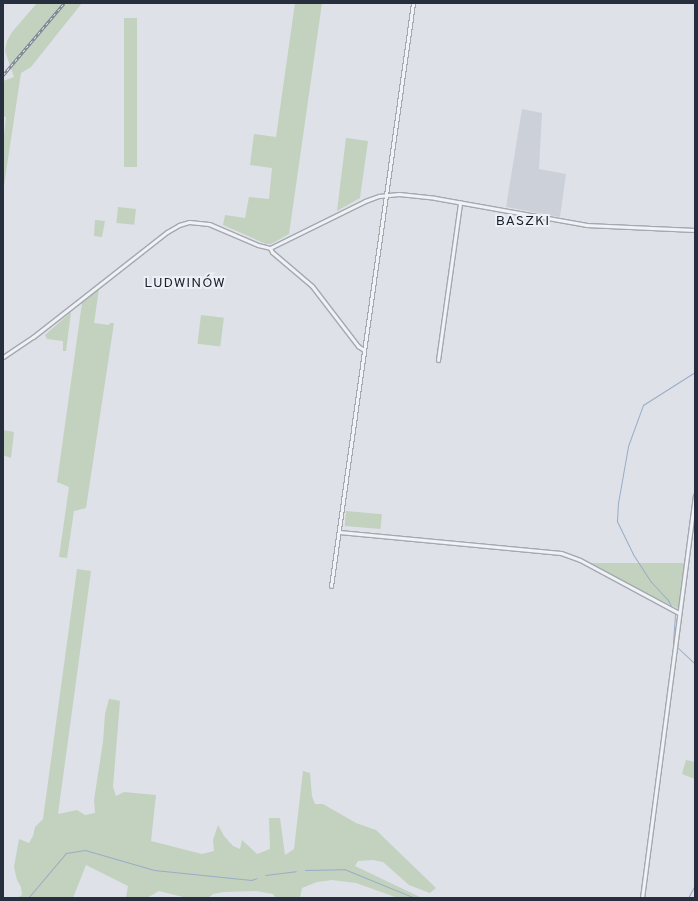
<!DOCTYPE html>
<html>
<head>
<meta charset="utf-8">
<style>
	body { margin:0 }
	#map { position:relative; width:698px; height:901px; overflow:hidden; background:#dee1e7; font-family:Overpass,sans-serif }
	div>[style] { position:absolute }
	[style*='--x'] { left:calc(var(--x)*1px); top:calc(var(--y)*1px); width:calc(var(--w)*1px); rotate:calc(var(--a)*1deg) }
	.built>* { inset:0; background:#ccd0d9 }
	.green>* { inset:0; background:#c3d1bf; transform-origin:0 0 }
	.stream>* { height:1px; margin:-0.5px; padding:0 0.5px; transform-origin:0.5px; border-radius:0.5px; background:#99adc7 }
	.roads { filter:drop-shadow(1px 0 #a3a8b1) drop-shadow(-1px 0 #a3a8b1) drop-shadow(0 1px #a3a8b1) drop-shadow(0 -1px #a3a8b1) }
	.street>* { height:3px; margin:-1.5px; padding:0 1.5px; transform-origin:1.5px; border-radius:1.5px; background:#f1f2f6 }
	.rail>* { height:2.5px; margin-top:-1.25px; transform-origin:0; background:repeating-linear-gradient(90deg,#edf0f5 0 3px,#788091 0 6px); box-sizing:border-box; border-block:1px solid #788091 }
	span { translate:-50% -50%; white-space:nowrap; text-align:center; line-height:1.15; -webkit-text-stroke:4px #edf0f5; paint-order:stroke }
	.quarter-label { font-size:14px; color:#1a202e; letter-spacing:1px }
	.frame { position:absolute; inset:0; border:4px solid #272f3e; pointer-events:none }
</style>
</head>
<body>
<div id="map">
	<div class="built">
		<i style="clip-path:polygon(522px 109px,542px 113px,539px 169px,566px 174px,560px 217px,506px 207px)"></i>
	</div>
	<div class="green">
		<i style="clip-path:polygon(37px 3px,82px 3px,31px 67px,21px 73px,3px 192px,3px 144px,6px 117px,3px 116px,3px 81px,14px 77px,5px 51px,7px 41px,12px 32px)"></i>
		<i style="clip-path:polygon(295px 3px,322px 3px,289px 234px,271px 244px,266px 244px,223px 225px,225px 215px,245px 218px,249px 197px,269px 199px,272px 168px,250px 165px,254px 134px,276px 137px)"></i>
		<i style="left:124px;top:18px;width:13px;height:149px"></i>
		<i style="clip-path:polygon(346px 138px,368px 141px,360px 198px,337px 211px)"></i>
		<i style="left:118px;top:207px;width:18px;height:16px;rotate:6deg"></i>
		<i style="clip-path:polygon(95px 220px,105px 221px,102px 237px,94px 236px)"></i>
		<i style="clip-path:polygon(99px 289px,94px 323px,109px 325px,110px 323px,114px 323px,86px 508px,74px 511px,67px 558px,59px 557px,69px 487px,57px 482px,82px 303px)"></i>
		<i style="clip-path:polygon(71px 312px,66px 351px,63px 351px,63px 341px,47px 339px,45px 335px)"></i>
		<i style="left:201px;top:315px;width:23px;height:29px;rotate:7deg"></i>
		<i style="clip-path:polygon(3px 430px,14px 432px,11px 458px,3px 455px)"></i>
		<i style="left:346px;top:511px;width:36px;height:15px;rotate:5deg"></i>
		<i style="clip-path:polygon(589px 563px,686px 563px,681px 610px,646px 593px)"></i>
		<i style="clip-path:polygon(77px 569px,91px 571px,58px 814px,77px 810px,85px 815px,95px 813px,94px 800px,103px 742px,105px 714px,109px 699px,116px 700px,120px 701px,113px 787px,116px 796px,124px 792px,156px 795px,151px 841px,202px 854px,214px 851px,213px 840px,218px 825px,224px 836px,233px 846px,240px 849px,242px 840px,257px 854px,270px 849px,269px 818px,280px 818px,285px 855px,294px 849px,303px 771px,310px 773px,312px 796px,315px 804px,323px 804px,356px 823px,376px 830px,436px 888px,430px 893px,409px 885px,383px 862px,373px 860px,358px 861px,355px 866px,422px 898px,398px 898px,356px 883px,332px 880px,317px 882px,302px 888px,300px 898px,276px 898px,273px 894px,256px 891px,224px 892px,213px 894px,208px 898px,187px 898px,159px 891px,147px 898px,126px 898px,128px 886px,86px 865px,73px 898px,17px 898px,22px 895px,21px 887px,17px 880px,14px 867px,19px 839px,29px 843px,33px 836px,35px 827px,43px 819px)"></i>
		<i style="clip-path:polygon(686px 760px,695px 762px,695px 779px,682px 774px)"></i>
	</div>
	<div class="stream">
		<i style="--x:671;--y:606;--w:7;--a:-117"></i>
		<i style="--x:668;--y:600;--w:25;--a:-133"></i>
		<i style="--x:651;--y:582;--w:33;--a:-123"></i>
		<i style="--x:633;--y:554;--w:37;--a:-116"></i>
		<i style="--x:617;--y:521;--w:18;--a:-87"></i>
		<i style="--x:618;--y:503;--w:58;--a:-80"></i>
		<i style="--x:628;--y:446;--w:44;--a:-69.9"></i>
		<i style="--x:643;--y:405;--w:62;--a:-32.4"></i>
		<i style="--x:673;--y:643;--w:29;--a:-86"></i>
		<i style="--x:677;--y:647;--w:25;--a:43"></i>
		<i style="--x:305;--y:870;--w:39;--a:-1"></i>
		<i style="--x:344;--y:869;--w:77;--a:22.2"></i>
		<i style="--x:265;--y:875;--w:31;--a:-7"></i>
		<i style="--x:28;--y:898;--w:59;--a:-49.8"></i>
		<i style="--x:66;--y:853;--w:19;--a:-9"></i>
		<i style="--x:85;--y:850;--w:72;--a:16.2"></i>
		<i style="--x:154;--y:870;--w:98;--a:5.9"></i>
		<i style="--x:251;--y:880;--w:6;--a:-18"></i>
		<i style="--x:688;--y:898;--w:15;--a:-62"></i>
	</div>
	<div class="roads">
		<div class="street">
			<i style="--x:270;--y:248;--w:4;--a:63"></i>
			<i style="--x:272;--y:252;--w:52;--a:40.4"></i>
			<i style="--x:312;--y:286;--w:76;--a:52.5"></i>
			<i style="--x:358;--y:346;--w:7;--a:34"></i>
			<i style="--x:3;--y:357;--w:36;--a:-34"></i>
			<i style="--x:33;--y:337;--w:170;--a:-38.1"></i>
			<i style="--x:167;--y:232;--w:14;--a:-30"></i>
			<i style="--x:179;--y:225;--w:10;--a:-17"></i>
			<i style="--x:189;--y:222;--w:20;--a:6"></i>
			<i style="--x:209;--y:224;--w:53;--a:23.2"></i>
			<i style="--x:258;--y:245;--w:12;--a:14"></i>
			<i style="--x:270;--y:248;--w:106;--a:-26.3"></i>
			<i style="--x:365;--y:201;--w:15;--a:-20"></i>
			<i style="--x:379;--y:196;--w:20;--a:-6"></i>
			<i style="--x:399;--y:194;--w:36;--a:6"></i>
			<i style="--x:435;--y:198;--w:153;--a:10.1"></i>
			<i style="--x:586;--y:225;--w:109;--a:2.6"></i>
			<i style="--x:438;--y:360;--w:159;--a:-82"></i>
			<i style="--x:339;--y:532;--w:223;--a:5.4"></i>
			<i style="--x:561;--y:553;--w:20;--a:20"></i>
			<i style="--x:580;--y:560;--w:112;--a:28.2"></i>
			<i style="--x:331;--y:586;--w:589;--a:-81.99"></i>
			<i style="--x:642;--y:898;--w:406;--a:-82.5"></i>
		</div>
	</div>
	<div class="rail">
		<i style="--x:3;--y:75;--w:94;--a:-49.7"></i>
	</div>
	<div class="quarter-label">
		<span style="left:523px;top:222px">BASZKI</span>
		<span style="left:185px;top:284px">LUDWINÓW</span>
	</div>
	<div class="frame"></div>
</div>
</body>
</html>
